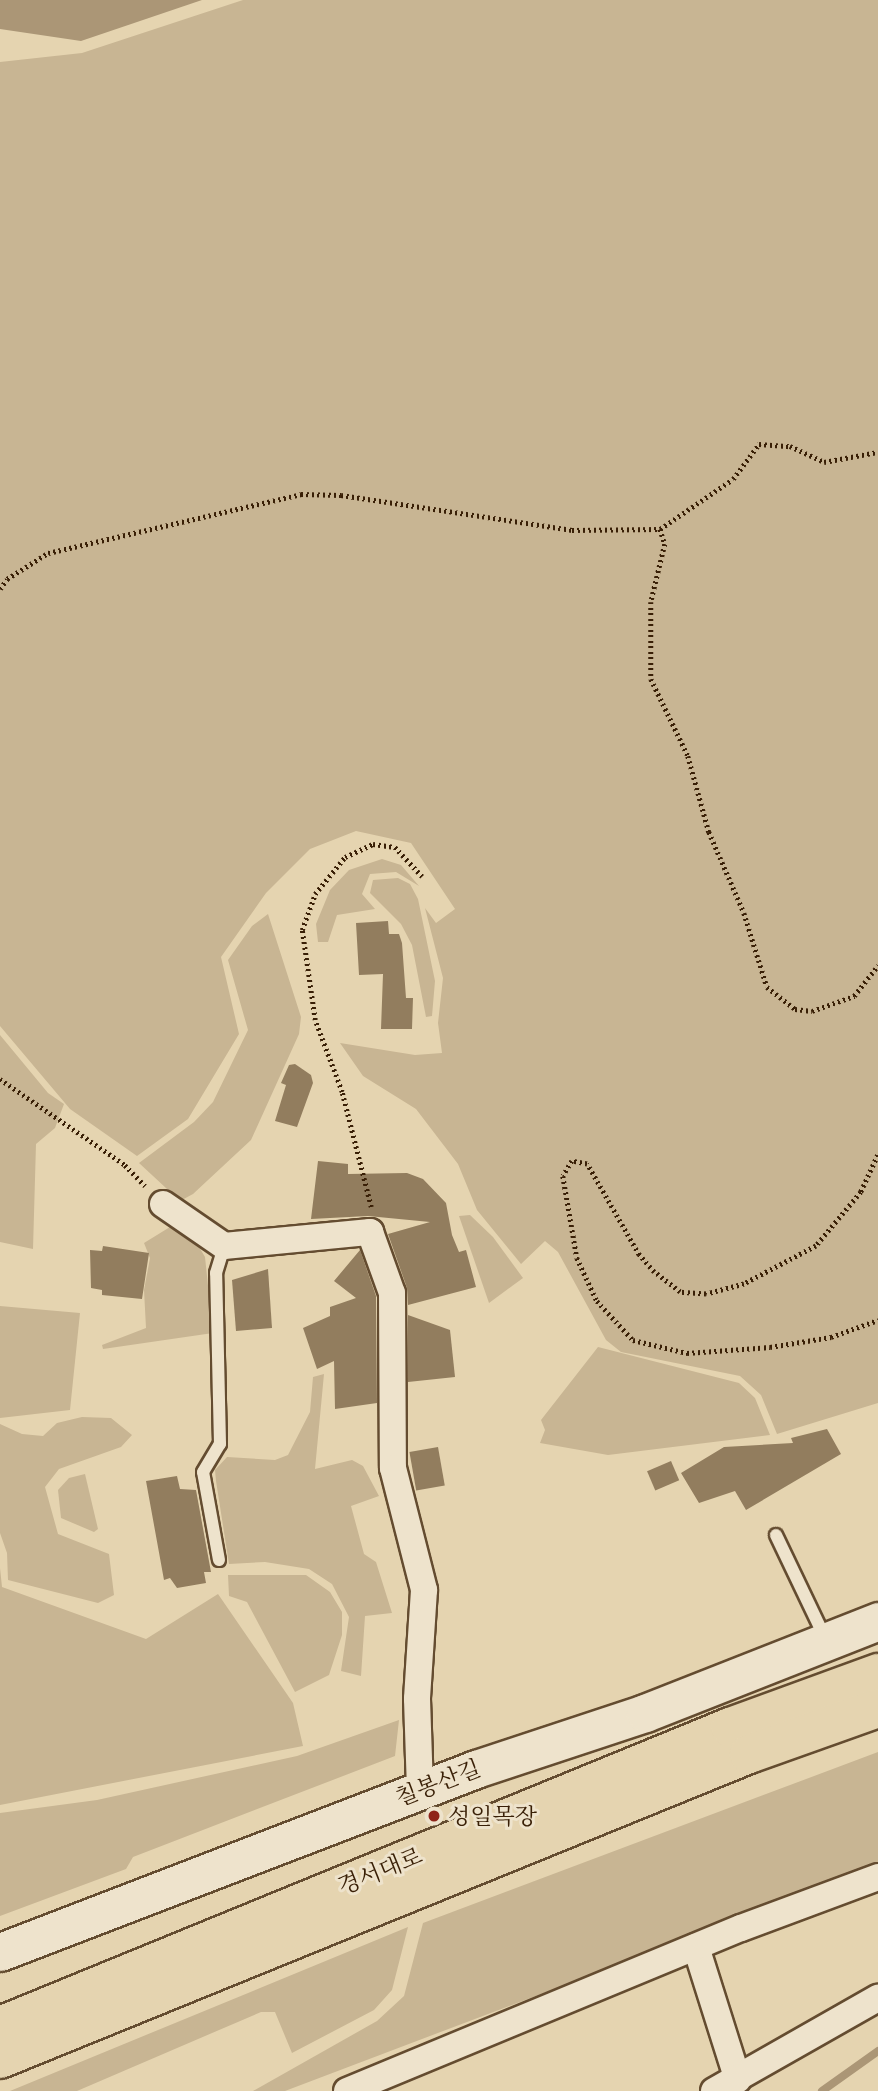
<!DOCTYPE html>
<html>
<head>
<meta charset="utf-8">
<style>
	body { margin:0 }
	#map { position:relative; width:878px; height:2091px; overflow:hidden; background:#e5d4b0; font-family:"Gentium Book Plus","Noto Serif KR",serif }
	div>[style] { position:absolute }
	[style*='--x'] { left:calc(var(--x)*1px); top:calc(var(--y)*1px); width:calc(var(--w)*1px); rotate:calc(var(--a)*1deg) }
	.green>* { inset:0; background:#c8b593 }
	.water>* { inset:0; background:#ab9676 }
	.stream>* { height:8px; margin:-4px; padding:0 4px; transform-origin:4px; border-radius:4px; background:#ab9676 }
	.building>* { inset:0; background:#927d5e; transform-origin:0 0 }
	.path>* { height:4.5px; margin-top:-2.25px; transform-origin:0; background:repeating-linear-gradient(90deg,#391f06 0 2px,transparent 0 5.5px) }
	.roads { filter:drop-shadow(2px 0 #644c30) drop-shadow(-2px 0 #644c30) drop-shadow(0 2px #644c30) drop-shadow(0 -2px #644c30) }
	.lane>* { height:12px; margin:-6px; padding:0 6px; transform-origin:6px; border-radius:6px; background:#eee3cc }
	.street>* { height:26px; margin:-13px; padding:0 13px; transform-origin:13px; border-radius:13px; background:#eee3cc }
	.secondary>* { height:37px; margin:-18.5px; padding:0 18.5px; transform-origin:18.5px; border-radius:18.5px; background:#eee3cc }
	.primary>* { height:38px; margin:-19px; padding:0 19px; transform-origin:19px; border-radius:19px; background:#e5d4b0 }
	.dots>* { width:19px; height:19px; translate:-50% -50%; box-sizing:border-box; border:4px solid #eee3cc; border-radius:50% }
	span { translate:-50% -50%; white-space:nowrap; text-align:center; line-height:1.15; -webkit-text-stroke:6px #eee3cc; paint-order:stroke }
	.street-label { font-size:23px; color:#391f06 }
	.poi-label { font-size:23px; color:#391f06 }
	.left { translate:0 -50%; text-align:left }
</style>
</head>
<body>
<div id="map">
	<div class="green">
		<i style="clip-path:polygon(243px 0,878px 0,878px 1403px,777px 1434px,761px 1395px,740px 1376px,621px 1352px,606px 1340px,558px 1252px,545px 1241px,521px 1264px,477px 1210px,458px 1164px,416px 1109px,363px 1076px,340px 1043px,415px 1055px,442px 1053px,438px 1023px,443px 978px,425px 908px,436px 923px,455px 909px,411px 843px,356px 831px,310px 849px,266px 893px,221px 957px,239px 1034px,188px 1119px,137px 1156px,70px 1109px,0 1026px,0 62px,82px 53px)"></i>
		<i style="clip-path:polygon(382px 859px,401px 865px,419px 886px,396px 872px,370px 874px,362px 894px,375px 909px,337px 915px,328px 942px,318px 942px,316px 924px,330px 890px,349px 870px)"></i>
		<i style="clip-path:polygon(398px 878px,410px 884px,418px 899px,435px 981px,432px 1016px,426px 1017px,412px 945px,401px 924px,370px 893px,373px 880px)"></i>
		<i style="clip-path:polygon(268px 914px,301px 1017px,299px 1034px,251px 1140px,193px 1194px,180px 1201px,139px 1163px,194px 1122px,213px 1102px,248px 1030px,228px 960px,252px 926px)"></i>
		<i style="clip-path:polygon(0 1035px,48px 1093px,64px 1104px,55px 1128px,36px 1144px,33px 1249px,0 1242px)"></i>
		<i style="clip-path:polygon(470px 1215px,493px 1237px,523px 1278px,489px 1303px,459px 1216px)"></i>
		<i style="clip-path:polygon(170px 1227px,195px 1240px,205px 1257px,213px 1333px,103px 1349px,102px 1345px,146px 1328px,144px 1290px,150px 1258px,144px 1243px)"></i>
		<i style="clip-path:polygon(0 1306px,80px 1313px,70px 1410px,0 1418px)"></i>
		<i style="clip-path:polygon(598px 1347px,739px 1383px,755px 1398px,770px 1435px,608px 1455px,540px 1443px,545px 1430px,541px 1420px)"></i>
		<i style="clip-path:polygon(324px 1374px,315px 1469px,352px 1460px,363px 1466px,379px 1496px,351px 1506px,364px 1554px,376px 1562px,392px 1613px,365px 1616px,361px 1676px,341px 1671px,349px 1617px,332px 1584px,309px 1569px,265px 1562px,229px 1564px,216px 1481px,215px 1470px,227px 1457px,275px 1460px,288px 1455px,310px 1412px,313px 1377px)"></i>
		<i style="clip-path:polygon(82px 1417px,111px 1418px,132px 1435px,121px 1447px,59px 1469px,45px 1487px,58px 1534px,109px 1554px,114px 1595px,98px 1603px,8px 1580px,7px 1553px,0 1533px,0 1424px,22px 1434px,43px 1436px,57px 1423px)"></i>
		<i style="clip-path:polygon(85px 1474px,98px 1529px,94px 1532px,61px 1518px,58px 1490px,69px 1478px)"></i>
		<i style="clip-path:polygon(0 1568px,2px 1587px,146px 1639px,218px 1594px,293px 1703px,303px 1746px,0 1805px)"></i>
		<i style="clip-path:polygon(228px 1575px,306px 1575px,330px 1592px,342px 1612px,342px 1635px,329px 1675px,295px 1692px,247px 1602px,229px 1596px)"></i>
		<i style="clip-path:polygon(399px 1720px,395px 1756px,133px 1857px,126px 1869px,0 1916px,0 1813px,97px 1800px,297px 1756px)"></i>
		<i style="clip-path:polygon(878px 1752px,878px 1866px,285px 2091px,253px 2091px,377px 2021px,404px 1996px,423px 1923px)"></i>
		<i style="clip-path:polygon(408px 1927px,392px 1990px,374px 2010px,292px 2053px,275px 2012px,261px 2012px,77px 2091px,10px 2091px)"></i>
	</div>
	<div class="water">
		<i style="clip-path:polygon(0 0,202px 0,81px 41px,0 29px)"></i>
	</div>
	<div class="stream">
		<i style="--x:822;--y:2091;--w:69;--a:-35.5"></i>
	</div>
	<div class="building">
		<i style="clip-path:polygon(388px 921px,389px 934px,399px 934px,402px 943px,406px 998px,413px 998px,412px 1029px,381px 1029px,383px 974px,359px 975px,356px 923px)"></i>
		<i style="clip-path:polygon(295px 1064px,311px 1075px,313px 1083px,297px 1127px,275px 1121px,286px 1085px,281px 1083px,289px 1065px)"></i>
		<i style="clip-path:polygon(318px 1161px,348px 1164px,348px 1174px,407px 1173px,423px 1179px,446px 1203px,452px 1235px,459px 1252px,466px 1250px,476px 1287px,408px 1305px,407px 1288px,388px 1234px,430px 1222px,368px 1216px,311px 1219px)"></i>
		<i style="clip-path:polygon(103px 1246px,149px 1253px,142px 1299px,102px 1295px,102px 1290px,91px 1288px,90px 1250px,102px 1251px)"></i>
		<i style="clip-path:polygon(360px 1250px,376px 1296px,377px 1403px,335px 1409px,334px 1361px,317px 1369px,303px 1328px,330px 1316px,330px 1307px,356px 1298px,334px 1281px)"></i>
		<i style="clip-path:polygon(268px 1269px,272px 1328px,236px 1331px,232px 1280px)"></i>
		<i style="clip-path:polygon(408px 1315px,450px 1330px,455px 1377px,408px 1382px)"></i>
		<i style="clip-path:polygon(827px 1429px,841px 1454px,746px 1510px,735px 1491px,699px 1503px,681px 1473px,724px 1447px,793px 1443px,791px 1438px)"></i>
		<i style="left:438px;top:1447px;width:39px;height:29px;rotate:80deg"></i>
		<i style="left:671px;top:1461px;width:21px;height:26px;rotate:67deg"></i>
		<i style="clip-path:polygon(177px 1476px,180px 1489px,196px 1490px,211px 1572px,204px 1572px,206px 1583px,177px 1588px,170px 1578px,164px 1580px,146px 1481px)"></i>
	</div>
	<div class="path">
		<i style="--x:660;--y:529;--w:16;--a:72"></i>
		<i style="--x:665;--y:544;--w:60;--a:103.6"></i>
		<i style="--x:651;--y:602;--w:77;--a:90"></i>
		<i style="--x:651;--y:679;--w:85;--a:64.3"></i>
		<i style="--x:688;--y:756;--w:79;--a:74.6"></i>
		<i style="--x:709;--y:832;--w:88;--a:66.6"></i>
		<i style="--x:744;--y:913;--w:77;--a:72.7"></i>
		<i style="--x:767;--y:987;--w:36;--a:38"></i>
		<i style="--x:795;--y:1009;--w:17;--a:7"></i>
		<i style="--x:812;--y:1011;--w:45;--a:-19.7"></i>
		<i style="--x:854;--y:996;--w:39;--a:-52"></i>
		<i style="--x:0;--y:589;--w:12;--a:-55"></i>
		<i style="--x:7;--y:579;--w:49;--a:-32.4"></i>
		<i style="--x:48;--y:553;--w:260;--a:-13.1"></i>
		<i style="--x:301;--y:494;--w:40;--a:1.4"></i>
		<i style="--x:341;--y:495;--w:234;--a:8.6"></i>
		<i style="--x:572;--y:530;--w:88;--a:-0.7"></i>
		<i style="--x:660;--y:529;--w:88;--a:-34.4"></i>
		<i style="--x:733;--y:479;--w:44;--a:-53.4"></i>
		<i style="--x:759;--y:444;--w:31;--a:4"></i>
		<i style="--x:790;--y:446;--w:38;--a:25"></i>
		<i style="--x:824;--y:462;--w:55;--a:-10.5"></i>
		<i style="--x:0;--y:1079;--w:152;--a:34.5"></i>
		<i style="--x:125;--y:1165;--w:29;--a:46"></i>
		<i style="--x:878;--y:1155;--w:41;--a:114.7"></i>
		<i style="--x:861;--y:1192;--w:70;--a:129.8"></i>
		<i style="--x:816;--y:1246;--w:81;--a:152.2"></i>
		<i style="--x:744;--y:1284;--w:39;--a:165"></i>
		<i style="--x:706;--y:1294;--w:26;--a:-176"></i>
		<i style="--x:680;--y:1292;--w:33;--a:-142"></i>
		<i style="--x:654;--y:1272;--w:23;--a:-131"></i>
		<i style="--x:639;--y:1255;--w:105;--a:-119.7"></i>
		<i style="--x:587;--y:1164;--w:15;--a:-169"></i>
		<i style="--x:572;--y:1161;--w:17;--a:121"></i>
		<i style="--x:563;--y:1176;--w:83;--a:80.3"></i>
		<i style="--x:577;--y:1258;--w:47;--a:65.1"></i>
		<i style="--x:597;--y:1301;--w:53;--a:47.3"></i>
		<i style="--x:633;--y:1340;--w:56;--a:13.5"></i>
		<i style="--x:687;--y:1353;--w:83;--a:-4.1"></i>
		<i style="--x:770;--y:1347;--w:62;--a:-9.3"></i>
		<i style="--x:831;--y:1337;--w:50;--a:-19.9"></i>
		<i style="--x:371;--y:1207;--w:119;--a:-104.2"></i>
		<i style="--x:342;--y:1092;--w:77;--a:-110.6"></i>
		<i style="--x:315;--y:1020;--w:91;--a:-98.2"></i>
		<i style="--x:302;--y:930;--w:38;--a:-70"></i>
		<i style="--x:315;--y:894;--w:48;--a:-51"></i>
		<i style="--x:345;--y:857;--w:31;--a:-25"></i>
		<i style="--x:373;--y:844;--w:22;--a:8"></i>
		<i style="--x:395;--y:847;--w:40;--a:47"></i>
	</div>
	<div class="roads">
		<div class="lane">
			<i style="--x:776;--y:1535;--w:116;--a:64.5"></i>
			<i style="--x:219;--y:1560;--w:89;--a:-100.3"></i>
			<i style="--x:203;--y:1472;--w:33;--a:-59"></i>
			<i style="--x:220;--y:1444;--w:171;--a:-91.3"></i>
			<i style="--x:216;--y:1273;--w:28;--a:-73"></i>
		</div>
		<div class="street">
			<i style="--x:163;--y:1204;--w:74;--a:34.5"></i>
			<i style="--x:224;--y:1246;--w:147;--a:-5.5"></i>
			<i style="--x:370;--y:1232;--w:65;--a:70.2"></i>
			<i style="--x:392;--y:1293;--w:175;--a:89.7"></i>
			<i style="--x:393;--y:1468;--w:126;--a:75.7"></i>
			<i style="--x:424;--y:1590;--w:109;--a:93.7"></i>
			<i style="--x:417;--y:1699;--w:91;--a:88.1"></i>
			<i style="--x:696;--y:1947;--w:139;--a:72.5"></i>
			<i style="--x:347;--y:2091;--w:426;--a:-22.5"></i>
			<i style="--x:741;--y:1928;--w:146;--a:-20.4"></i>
			<i style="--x:714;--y:2091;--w:189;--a:-29.6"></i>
		</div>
		<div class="secondary">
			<i style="--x:0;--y:1952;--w:510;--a:-21.03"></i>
			<i style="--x:476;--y:1769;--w:178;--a:-18.3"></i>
			<i style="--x:645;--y:1713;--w:251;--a:-21.5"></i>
		</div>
		<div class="primary">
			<i style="--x:0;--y:2026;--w:789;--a:-22.27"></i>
			<i style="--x:730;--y:1727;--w:158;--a:-20"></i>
			<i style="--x:0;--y:2059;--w:809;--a:-22.16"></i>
			<i style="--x:749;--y:1754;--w:137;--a:-19.6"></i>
		</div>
	</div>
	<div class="dots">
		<i style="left:434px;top:1816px;background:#8f2418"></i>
	</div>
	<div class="street-label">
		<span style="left:438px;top:1783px;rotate:-21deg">칠봉산길</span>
		<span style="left:380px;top:1871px;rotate:-22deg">경서대로</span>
	</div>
	<div class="poi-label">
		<span class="left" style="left:448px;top:1816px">성일목장</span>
	</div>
</div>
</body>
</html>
